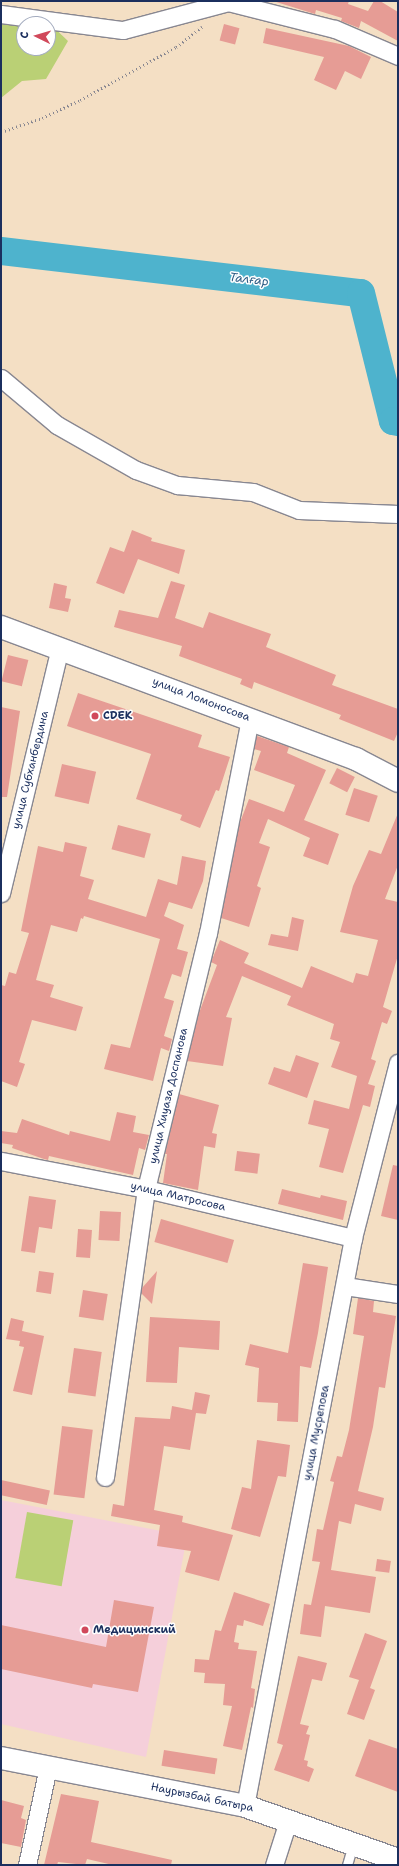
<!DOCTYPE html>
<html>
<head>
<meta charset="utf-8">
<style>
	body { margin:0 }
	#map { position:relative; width:399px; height:1866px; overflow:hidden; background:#f4dfc4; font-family:"Shantell Sans",sans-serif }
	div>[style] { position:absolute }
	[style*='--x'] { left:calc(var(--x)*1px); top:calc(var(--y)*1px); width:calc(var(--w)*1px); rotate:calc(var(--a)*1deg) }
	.built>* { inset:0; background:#f5cfda }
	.green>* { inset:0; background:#bad075; transform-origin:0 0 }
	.river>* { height:28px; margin:-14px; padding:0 14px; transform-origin:14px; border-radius:14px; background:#4eb3cd }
	.building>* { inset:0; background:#e69c95; transform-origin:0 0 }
	.path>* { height:2.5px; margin-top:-1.25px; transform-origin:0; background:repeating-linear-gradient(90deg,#888791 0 1px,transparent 0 4px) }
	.roads { filter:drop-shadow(1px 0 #888791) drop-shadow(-1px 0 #888791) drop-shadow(0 1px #888791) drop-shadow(0 -1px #888791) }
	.lane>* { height:9px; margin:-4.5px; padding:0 4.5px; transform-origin:4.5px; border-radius:4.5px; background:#fff }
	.street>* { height:17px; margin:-8.5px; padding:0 8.5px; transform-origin:8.5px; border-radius:8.5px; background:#fff }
	.secondary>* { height:22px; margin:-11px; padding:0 11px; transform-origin:11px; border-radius:11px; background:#fff }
	.primary>* { height:22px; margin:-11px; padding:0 11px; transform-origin:11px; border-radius:11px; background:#fff }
	.dots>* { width:11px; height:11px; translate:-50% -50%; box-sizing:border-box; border:2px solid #fff; border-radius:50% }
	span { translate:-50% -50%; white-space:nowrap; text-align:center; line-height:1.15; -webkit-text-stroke:3px #fff; paint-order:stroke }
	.street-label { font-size:11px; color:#1b2f5e }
	.poi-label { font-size:11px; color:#1b2f5e; font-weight:700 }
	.left { translate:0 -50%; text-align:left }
	.water-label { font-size:12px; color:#2d5d85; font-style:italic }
	.frame { position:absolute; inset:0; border:2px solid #1b2f5e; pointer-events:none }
	.north { position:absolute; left:16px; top:16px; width:40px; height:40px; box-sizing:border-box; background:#fff; border:1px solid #a4acbf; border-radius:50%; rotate:275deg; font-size:11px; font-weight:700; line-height:16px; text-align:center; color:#1b2f5e }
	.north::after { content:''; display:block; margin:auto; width:14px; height:18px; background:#d1495b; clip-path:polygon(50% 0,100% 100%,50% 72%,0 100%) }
</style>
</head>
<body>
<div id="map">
	<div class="built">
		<i style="clip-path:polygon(1px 1500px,187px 1536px,146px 1757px,1px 1724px)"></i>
	</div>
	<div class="green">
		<i style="clip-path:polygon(evenodd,1px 20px,46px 20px,68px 41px,46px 79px,22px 81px,1px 98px,1px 20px,24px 24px,48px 24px,48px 48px,24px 48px,24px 24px)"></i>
		<i style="left:27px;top:1512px;width:47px;height:67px;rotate:10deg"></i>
	</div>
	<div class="river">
		<i style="--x:1;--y:251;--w:362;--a:6.7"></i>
		<i style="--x:361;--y:293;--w:132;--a:76"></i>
		<i style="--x:393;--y:421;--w:5;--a:11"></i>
	</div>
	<div class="building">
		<i style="clip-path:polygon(273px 1px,349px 1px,348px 4px,368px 11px,374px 1px,380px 1px,398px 12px,398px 41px,361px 21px,359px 28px,341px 21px,342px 18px,316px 10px,315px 14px)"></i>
		<i style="left:224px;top:24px;width:16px;height:17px;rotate:15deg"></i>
		<i style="clip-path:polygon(266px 28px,349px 46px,371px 57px,361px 79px,345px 71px,336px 90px,314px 80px,324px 57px,263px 43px)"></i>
		<i style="clip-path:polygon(132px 530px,152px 538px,151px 541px,185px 550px,179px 574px,138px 559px,124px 594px,96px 583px,110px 547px,124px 552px)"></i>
		<i style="clip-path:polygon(171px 581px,185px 585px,175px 618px,203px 628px,209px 612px,271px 634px,266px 647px,336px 675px,332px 685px,398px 709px,398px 732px,394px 741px,339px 719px,341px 715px,254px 682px,252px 689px,240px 684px,242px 679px,179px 656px,182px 646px,114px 627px,119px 610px,158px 618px)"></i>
		<i style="clip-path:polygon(54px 583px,67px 586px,65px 598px,71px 599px,68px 612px,49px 608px)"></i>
		<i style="left:8px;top:655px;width:21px;height:27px;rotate:14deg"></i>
		<i style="clip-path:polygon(78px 693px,202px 735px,198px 747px,230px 757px,219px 791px,216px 790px,200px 828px,180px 820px,182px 815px,136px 799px,151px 754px,67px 726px)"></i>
		<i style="clip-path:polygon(1px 707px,20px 711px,7px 797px,1px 797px)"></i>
		<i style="clip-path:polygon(257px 736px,289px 747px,287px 753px,326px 770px,304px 820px,339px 834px,328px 865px,303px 856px,310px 838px,268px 819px,259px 843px,270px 847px,257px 886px,261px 888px,249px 927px,221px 918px,239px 825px,249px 799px,284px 812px,295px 785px,254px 770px,261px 751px,254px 749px)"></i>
		<i style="left:62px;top:764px;width:35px;height:33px;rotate:13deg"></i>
		<i style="left:337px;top:768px;width:20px;height:17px;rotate:27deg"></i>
		<i style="left:354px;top:788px;width:25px;height:28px;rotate:18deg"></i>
		<i style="clip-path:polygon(398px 813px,398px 865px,385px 899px,398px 902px,398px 955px,383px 1007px,392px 1011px,387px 1024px,382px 1022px,371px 1059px,376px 1061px,368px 1084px,375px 1086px,370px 1107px,363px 1105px,343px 1173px,319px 1167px,329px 1129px,308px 1124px,314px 1100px,349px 1109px,357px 1076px,331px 1067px,340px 1042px,330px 1039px,334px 1024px,287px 1005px,291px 996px,242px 976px,226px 1017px,232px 1018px,223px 1066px,187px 1061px,199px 1013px,217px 965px,211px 962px,220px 940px,249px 953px,244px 963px,302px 988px,311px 966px,353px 983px,356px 973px,368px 976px,378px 940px,340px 932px,353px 886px,369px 850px,381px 854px)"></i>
		<i style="left:118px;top:825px;width:34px;height:25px;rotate:15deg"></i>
		<i style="clip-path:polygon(65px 842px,87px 847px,80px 876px,94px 880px,88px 899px,146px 917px,158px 879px,177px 885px,182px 856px,206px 861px,203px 881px,192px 909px,169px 902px,164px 916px,184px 925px,177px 949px,188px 952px,181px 977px,172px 974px,164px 998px,174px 1001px,164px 1036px,172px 1039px,169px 1051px,161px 1048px,153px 1081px,104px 1069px,111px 1044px,130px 1048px,160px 939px,84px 916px,83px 919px,81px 918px,77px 932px,51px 925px,36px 980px,54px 985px,50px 997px,83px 1007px,76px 1031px,32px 1020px,19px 1062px,25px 1064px,17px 1087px,1px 1081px,1px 985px,5px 986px,9px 972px,16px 974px,29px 933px,21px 931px,38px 846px,63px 852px)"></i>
		<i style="clip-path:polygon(292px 917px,304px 920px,298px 951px,268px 945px,271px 934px,288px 937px)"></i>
		<i style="clip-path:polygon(296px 1055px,319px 1063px,307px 1098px,268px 1084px,274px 1067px,290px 1072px)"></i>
		<i style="clip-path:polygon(179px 1094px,219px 1105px,212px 1133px,217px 1134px,215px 1148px,204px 1146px,198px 1190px,163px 1183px,167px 1154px,165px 1154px)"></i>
		<i style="clip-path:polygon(117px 1112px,136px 1116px,133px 1132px,149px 1135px,145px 1150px,139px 1148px,133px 1175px,49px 1156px,48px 1160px,44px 1159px,12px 1148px,13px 1145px,1px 1143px,1px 1131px,17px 1133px,22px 1119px,69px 1135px,70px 1131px,110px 1141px)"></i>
		<i style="left:237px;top:1151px;width:23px;height:20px;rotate:7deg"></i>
		<i style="clip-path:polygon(393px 1165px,398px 1166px,398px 1220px,381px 1216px)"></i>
		<i style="clip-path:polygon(282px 1189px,320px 1198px,321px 1195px,347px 1201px,343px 1220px,278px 1204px)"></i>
		<i style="clip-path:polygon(29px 1196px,56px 1200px,52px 1229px,39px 1227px,35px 1253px,21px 1251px)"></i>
		<i style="left:100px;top:1211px;width:21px;height:29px;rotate:3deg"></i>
		<i style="left:161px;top:1219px;width:76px;height:24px;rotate:16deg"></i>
		<i style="left:78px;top:1229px;width:14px;height:28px;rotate:4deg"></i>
		<i style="clip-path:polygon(303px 1263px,328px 1267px,318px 1333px,311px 1368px,300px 1366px,298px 1422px,277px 1421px,278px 1403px,257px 1402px,259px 1368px,245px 1365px,250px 1344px,288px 1353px)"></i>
		<i style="left:39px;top:1271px;width:15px;height:21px;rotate:8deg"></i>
		<i style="clip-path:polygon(157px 1271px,152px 1304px,141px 1293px,142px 1288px)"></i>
		<i style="left:83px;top:1290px;width:25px;height:27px;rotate:9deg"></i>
		<i style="clip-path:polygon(358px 1298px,374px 1301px,373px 1312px,396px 1316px,385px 1388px,379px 1387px,373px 1427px,358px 1491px,384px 1498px,381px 1511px,355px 1504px,351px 1524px,339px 1521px,331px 1570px,376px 1577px,370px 1613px,325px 1606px,321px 1637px,300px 1634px,304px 1604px,311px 1605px,320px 1562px,312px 1561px,317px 1529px,323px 1530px,334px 1482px,330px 1481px,337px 1456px,342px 1457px,349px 1430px,364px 1336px,353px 1334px)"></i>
		<i style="clip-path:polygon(150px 1317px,220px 1321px,219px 1350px,179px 1347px,177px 1383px,146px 1382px)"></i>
		<i style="clip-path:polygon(11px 1318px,24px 1321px,22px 1331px,44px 1336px,32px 1395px,13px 1391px,24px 1347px,19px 1346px,20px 1341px,6px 1339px)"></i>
		<i style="left:74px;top:1348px;width:28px;height:45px;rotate:8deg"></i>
		<i style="clip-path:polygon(195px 1392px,210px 1395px,206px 1414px,196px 1413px,190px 1450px,164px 1446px,154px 1510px,183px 1516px,182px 1522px,233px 1535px,219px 1581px,185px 1572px,191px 1551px,157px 1546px,160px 1525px,111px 1516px,113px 1504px,124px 1506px,135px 1417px,170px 1419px,172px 1406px,192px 1410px)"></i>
		<i style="left:62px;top:1426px;width:31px;height:69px;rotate:7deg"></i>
		<i style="clip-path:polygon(257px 1440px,290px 1445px,286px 1477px,278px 1476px,260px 1537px,231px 1529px,242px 1487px,251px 1489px)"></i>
		<i style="left:1px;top:1480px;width:50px;height:15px;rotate:12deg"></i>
		<i style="left:377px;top:1559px;width:14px;height:12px;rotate:8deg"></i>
		<i style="clip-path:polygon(234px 1592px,270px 1604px,263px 1626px,244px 1620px,243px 1626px,237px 1625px,234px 1642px,239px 1643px,238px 1649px,257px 1651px,251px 1688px,255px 1689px,253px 1708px,251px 1707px,242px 1750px,223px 1746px,232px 1706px,223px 1705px,225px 1684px,204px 1683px,205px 1673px,194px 1672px,195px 1659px,209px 1660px,215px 1630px,221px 1631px)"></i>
		<i style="clip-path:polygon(114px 1600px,154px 1607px,138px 1692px,93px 1684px,92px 1688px,1px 1669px,1px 1625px,106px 1647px)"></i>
		<i style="clip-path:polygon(365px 1633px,387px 1641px,370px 1688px,375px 1690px,364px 1720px,347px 1714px,359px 1680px,349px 1677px)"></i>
		<i style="clip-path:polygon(298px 1656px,327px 1663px,322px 1681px,312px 1679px,300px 1724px,309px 1726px,306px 1734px,310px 1735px,304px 1760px,308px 1761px,307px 1766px,314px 1769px,309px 1782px,274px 1770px,283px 1745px,277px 1743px)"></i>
		<i style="clip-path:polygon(369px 1739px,398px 1749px,398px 1792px,355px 1776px)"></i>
		<i style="left:164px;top:1750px;width:54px;height:16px;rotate:9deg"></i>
		<i style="clip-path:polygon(61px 1794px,99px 1801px,91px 1842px,172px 1860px,171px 1865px,113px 1865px,87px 1859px,85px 1865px,58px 1862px,57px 1865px,44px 1865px)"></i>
		<i style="clip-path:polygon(1px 1800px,24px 1806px,21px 1818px,26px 1820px,21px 1847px,1px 1843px)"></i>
	</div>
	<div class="path">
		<i style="--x:1;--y:132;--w:43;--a:-18.9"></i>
		<i style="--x:42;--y:118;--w:42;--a:-25.3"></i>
		<i style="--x:80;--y:100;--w:110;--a:-28.9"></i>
		<i style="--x:176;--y:47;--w:33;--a:-38"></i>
	</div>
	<div class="roads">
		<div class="lane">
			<i style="--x:347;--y:1865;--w:22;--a:-74"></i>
		</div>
		<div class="street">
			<i style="--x:1;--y:14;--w:123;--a:7.5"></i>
			<i style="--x:123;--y:30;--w:109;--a:-14.9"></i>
			<i style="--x:228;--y:2;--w:110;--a:14.2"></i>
			<i style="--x:335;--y:29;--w:69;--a:23.2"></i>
			<i style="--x:1;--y:378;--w:73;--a:40"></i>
			<i style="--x:57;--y:425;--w:91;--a:29.7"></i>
			<i style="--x:136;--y:470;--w:44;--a:20.1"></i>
			<i style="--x:177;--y:485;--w:76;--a:5.3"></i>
			<i style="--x:253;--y:492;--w:49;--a:21.4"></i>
			<i style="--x:299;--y:510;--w:99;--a:2.3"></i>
			<i style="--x:1;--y:893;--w:253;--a:-76.5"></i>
			<i style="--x:1;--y:1161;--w:148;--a:10.9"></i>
			<i style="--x:146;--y:1189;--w:213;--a:13.3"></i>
			<i style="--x:345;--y:1286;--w:54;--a:8.6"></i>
			<i style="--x:105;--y:1477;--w:291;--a:-81.9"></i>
			<i style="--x:146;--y:1189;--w:263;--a:-76.4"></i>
			<i style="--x:208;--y:933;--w:218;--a:-78.9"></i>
			<i style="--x:245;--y:1806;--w:578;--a:-79.23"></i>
			<i style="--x:353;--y:1238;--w:181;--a:-75.6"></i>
			<i style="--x:27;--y:1865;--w:100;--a:-77.9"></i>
			<i style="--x:274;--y:1865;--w:46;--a:-72.3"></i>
		</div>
		<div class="secondary">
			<i style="--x:1;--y:1758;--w:249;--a:11.1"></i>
			<i style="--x:245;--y:1806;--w:162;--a:19.4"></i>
		</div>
		<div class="primary">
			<i style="--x:1;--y:627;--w:379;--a:20.4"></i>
			<i style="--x:356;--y:759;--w:47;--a:27.6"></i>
		</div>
	</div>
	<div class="dots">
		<i style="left:95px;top:716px;background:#d1495b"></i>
		<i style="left:85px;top:1630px;background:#d1495b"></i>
	</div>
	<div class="street-label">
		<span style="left:201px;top:700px;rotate:21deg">улица Ломоносова</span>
		<span style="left:31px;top:770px;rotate:-76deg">улица Субханбердина</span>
		<span style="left:169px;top:1096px;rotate:-77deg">улица Хиуаза Доспанова</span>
		<span style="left:178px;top:1197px;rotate:13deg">улица Матросова</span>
		<span style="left:317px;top:1433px;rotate:-79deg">улица Мусрепова</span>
		<span style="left:202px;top:1798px;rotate:12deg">Наурызбай батыра</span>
	</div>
	<div class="poi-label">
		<span class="left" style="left:103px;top:716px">CDEK</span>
		<span class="left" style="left:93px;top:1630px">Медицинский</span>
	</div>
	<div class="water-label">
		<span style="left:249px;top:280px;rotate:7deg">Талғар</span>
	</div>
	<div class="frame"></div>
	<div class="north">С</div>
</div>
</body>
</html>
